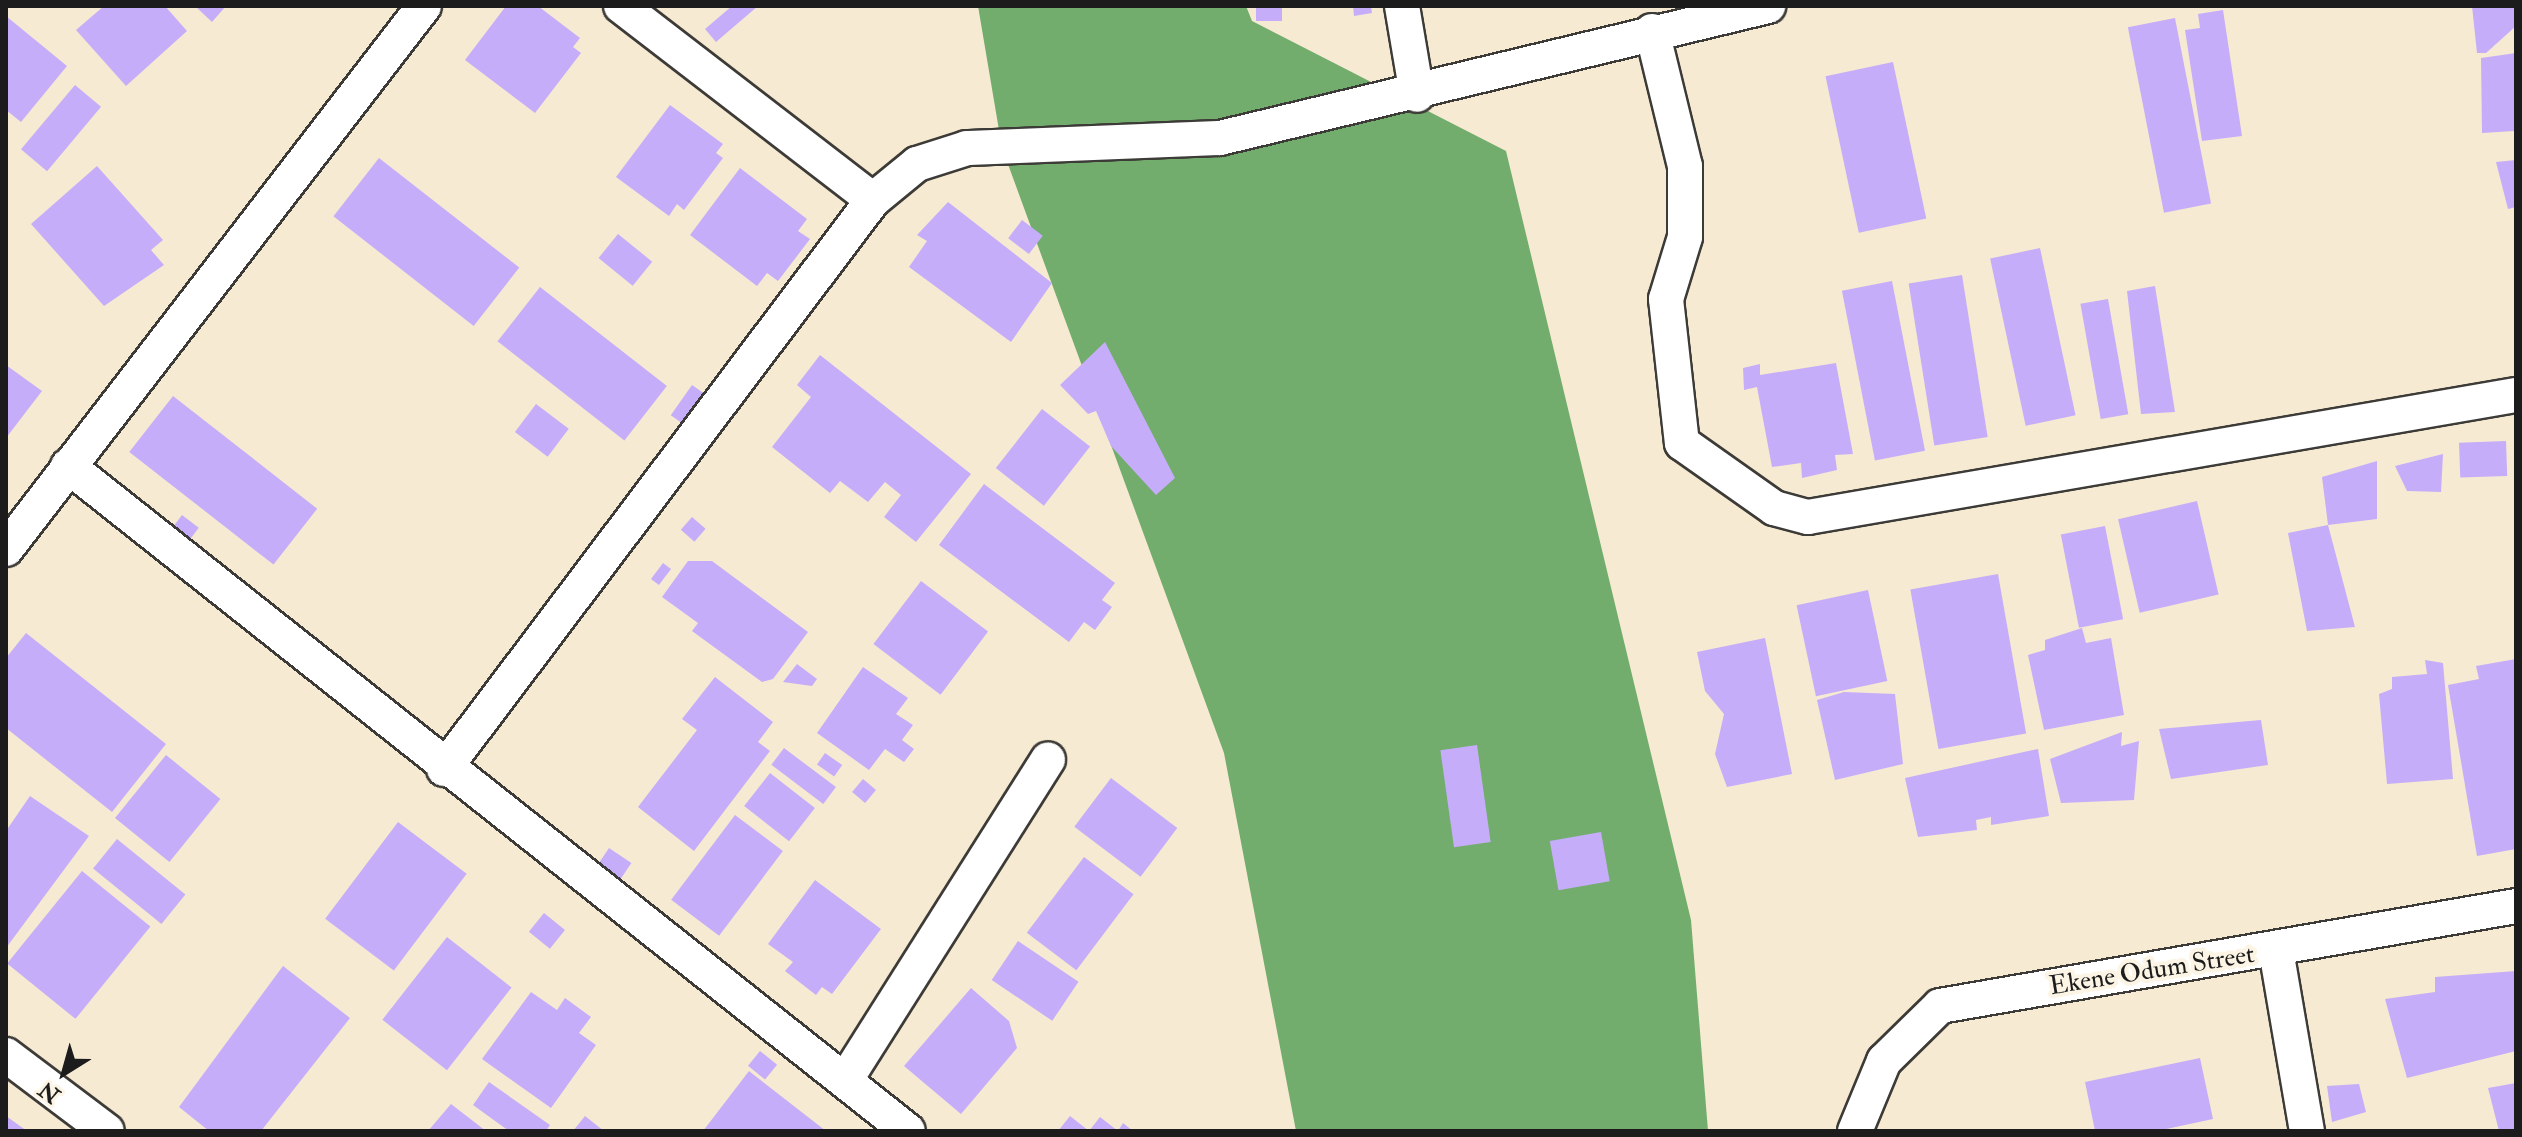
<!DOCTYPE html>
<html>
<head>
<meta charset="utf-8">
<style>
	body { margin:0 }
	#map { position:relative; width:2522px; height:1137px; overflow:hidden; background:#f6ead2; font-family:"IM FELL Double Pica",serif }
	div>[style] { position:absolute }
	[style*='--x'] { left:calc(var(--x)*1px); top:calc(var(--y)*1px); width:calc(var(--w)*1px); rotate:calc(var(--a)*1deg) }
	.forest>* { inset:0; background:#72ad6d }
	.building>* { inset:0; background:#c6adf9; transform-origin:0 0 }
	.roads { filter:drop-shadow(2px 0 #3d3b37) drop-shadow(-2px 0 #3d3b37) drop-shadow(0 2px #3d3b37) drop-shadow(0 -2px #3d3b37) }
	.minor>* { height:34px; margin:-17px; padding:0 17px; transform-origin:17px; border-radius:17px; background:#fff }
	span { translate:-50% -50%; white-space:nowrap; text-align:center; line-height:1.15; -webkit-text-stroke:8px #fcf5e5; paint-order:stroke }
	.street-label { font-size:26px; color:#1c1c1c }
	.frame { position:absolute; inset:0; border:8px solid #1c1c1c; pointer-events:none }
	.north { position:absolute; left:24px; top:1033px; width:80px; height:80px; -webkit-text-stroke:6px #fcf5e5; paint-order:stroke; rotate:217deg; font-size:22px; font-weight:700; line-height:32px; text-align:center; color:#1c1c1c }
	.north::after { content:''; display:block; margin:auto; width:28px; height:36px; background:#1c1c1c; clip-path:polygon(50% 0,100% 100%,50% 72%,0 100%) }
</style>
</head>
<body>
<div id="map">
	<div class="forest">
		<i style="clip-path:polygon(978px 6px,1246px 6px,1252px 21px,1506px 151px,1691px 920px,1708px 1131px,1296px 1131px,1224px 753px,1002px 148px)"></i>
	</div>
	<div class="building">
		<i style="clip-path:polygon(104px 6px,165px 6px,187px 31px,126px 86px,76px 30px)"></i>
		<i style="clip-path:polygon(195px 6px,226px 6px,212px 22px)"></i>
		<i style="clip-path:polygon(506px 6px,538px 6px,580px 38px,573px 47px,581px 53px,535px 113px,465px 60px)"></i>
		<i style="clip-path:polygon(732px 6px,758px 6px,716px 42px,705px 29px)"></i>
		<i style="left:1256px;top:6px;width:26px;height:15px"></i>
		<i style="clip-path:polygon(1353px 6px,1371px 6px,1372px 13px,1354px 16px)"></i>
		<i style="clip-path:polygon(2472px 6px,2516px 6px,2516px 26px,2486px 53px,2477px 53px)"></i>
		<i style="clip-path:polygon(2223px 10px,2242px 136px,2202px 141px,2185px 30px,2200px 28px,2198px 14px)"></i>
		<i style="clip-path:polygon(6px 16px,67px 66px,21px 122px,6px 110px)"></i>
		<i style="left:2175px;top:18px;width:189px;height:48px;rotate:79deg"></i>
		<i style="clip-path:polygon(2516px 53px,2514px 131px,2482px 133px,2481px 58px)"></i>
		<i style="left:1893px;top:62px;width:160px;height:69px;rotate:78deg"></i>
		<i style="left:75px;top:85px;width:34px;height:84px;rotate:40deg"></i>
		<i style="clip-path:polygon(670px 105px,723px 144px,716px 153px,723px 158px,684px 210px,677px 204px,669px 216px,616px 177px)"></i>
		<i style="left:379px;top:158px;width:178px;height:74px;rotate:38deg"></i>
		<i style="clip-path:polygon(2516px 160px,2516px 207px,2508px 209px,2496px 162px)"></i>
		<i style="clip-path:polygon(97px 166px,163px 240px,151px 250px,164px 265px,104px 306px,31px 224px)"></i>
		<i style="clip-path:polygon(740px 168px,807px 219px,798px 231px,810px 239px,778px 281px,767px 273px,757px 286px,690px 235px)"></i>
		<i style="clip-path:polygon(948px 202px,1052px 283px,1011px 342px,909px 267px,927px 241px,917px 235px)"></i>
		<i style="left:1022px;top:220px;width:26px;height:23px;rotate:37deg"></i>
		<i style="left:618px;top:234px;width:44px;height:31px;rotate:39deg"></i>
		<i style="left:2040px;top:248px;width:171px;height:51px;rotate:78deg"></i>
		<i style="left:1962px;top:275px;width:164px;height:54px;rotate:81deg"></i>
		<i style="left:1892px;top:281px;width:173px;height:51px;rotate:79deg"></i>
		<i style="clip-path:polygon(2155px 286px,2175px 412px,2141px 414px,2127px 291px)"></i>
		<i style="left:540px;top:287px;width:161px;height:69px;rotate:38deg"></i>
		<i style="left:2108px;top:299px;width:117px;height:28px;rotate:80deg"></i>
		<i style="clip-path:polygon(1105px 342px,1175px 478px,1156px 495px,1111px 446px,1096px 411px,1088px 414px,1060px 385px)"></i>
		<i style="clip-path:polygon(820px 355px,971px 474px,916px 542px,884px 517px,901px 495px,885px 482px,868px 502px,840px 481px,830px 493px,772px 447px,811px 397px,797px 385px)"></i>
		<i style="clip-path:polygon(1836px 363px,1853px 454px,1835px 455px,1837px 470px,1802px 478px,1801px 463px,1772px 467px,1757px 387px,1744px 390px,1743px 368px,1760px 364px,1760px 375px)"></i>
		<i style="clip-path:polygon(6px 365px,42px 391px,6px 438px)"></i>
		<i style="left:692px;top:385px;width:21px;height:37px;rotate:35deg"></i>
		<i style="left:173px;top:396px;width:183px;height:71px;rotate:38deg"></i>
		<i style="left:536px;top:404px;width:41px;height:35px;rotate:37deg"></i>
		<i style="left:1042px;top:409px;width:61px;height:75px;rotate:38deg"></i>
		<i style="left:2506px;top:441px;width:35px;height:47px;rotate:88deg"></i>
		<i style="clip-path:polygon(2443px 454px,2441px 492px,2407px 491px,2395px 466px)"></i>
		<i style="clip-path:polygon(2377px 461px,2377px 519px,2328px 525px,2355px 627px,2307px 631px,2288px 533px,2328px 525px,2322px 477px)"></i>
		<i style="clip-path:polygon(984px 484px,1115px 583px,1102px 600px,1112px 607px,1095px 630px,1084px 622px,1069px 642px,939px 545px)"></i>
		<i style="left:2197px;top:501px;width:96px;height:81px;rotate:77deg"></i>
		<i style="left:182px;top:515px;width:21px;height:21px;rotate:37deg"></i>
		<i style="left:692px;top:517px;width:18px;height:17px;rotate:41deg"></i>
		<i style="left:2105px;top:526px;width:95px;height:45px;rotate:79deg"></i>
		<i style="clip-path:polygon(688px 561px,712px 561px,808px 632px,773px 679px,762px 682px,692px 631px,698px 623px,662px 597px)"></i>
		<i style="left:663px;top:563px;width:10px;height:20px;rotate:37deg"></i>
		<i style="left:1998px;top:574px;width:162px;height:89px;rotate:80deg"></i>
		<i style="left:921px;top:581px;width:84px;height:79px;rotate:37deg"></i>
		<i style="left:1868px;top:590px;width:93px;height:73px;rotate:78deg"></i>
		<i style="clip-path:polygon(2082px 628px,2086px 643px,2111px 638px,2124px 715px,2044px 730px,2028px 655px,2045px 650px,2045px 640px)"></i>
		<i style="clip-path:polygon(26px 633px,166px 744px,112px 812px,6px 728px,6px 658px)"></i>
		<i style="clip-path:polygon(1765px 638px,1792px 774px,1727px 787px,1715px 754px,1724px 714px,1705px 691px,1697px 652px)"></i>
		<i style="clip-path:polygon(2516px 659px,2516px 849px,2477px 856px,2448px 685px,2479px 679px,2476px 666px)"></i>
		<i style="clip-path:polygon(2425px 660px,2443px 663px,2453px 779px,2387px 784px,2379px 694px,2392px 689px,2392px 677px,2427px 674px)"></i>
		<i style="clip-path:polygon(797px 664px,817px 679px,812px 686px,783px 682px)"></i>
		<i style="clip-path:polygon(863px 667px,908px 698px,896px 714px,913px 725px,902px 740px,914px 749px,904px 762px,885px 749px,869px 770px,817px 733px)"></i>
		<i style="clip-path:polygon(715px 677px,773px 722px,758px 742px,770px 751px,694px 851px,638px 807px,697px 730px,682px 719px)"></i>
		<i style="clip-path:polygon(1844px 692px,1895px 694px,1903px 764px,1835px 780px,1817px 700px)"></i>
		<i style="clip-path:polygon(2261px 720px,2268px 765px,2171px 779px,2159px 729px)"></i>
		<i style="clip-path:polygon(2122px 732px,2121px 746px,2139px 741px,2134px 800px,2061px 803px,2050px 759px)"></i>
		<i style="left:1477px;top:745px;width:98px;height:37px;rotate:82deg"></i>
		<i style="left:784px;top:748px;width:65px;height:21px;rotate:37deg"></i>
		<i style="clip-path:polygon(2038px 749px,2049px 816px,1991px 825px,1991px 817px,1976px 820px,1977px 830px,1918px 837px,1905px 778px)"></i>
		<i style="left:825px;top:753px;width:21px;height:14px;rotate:35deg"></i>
		<i style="left:166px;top:755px;width:70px;height:81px;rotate:39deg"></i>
		<i style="left:770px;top:773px;width:57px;height:42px;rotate:38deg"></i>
		<i style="left:1111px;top:778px;width:83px;height:61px;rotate:37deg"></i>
		<i style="left:863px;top:779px;width:17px;height:17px;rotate:40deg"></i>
		<i style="clip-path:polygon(30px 796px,89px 836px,6px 948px,6px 831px)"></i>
		<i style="left:735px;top:815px;width:60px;height:106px;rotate:37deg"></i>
		<i style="left:398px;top:822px;width:86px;height:121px;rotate:37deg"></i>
		<i style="left:1601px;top:832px;width:50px;height:52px;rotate:80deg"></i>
		<i style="left:117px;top:839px;width:88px;height:38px;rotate:39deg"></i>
		<i style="left:609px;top:848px;width:27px;height:19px;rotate:34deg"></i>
		<i style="left:1084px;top:857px;width:62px;height:95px;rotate:37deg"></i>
		<i style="left:82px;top:871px;width:88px;height:119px;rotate:39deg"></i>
		<i style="clip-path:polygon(815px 880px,881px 929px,832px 994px,822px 987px,816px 995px,785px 971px,793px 962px,768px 944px)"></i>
		<i style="left:544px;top:913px;width:27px;height:24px;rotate:39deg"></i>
		<i style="left:447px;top:937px;width:82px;height:105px;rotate:38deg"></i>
		<i style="left:1018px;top:941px;width:73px;height:47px;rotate:34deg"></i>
		<i style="clip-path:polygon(283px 966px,350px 1018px,261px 1131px,209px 1131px,179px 1107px)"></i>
		<i style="clip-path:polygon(2516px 971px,2516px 1051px,2407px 1078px,2385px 999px,2435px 992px,2435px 977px)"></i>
		<i style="clip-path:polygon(971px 988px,1009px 1021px,1017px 1048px,961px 1114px,904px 1066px)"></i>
		<i style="clip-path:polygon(531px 992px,557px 1010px,565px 998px,591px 1017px,579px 1033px,596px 1045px,551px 1108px,482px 1059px)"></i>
		<i style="left:760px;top:1051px;width:22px;height:19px;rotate:39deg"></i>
		<i style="clip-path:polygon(2200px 1058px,2213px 1119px,2157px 1131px,2095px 1131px,2085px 1082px)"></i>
		<i style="clip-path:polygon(749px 1071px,826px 1131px,703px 1131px)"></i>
		<i style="clip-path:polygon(489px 1082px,550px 1125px,546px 1131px,509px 1131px,473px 1105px)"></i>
		<i style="clip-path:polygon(2516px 1083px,2516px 1131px,2499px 1131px,2488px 1088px)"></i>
		<i style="clip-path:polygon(2359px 1084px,2366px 1112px,2332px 1122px,2327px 1086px)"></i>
		<i style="clip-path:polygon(451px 1104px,486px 1131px,428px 1131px)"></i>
		<i style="clip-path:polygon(6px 1116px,27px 1131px,6px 1131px)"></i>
		<i style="clip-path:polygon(585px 1116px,604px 1131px,573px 1131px)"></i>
		<i style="clip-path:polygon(1070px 1116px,1089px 1131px,1100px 1117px,1118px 1131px,1123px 1123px,1133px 1131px,1058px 1131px)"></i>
	</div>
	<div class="roads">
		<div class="minor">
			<i style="--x:621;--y:6;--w:318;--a:37.6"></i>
			<i style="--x:1402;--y:6;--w:90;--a:80.4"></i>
			<i style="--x:1652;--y:31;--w:139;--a:76.3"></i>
			<i style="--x:1685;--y:166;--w:71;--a:90"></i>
			<i style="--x:1685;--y:237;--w:65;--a:107"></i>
			<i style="--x:1666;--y:299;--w:145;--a:83.7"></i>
			<i style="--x:1682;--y:443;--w:113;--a:35.2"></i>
			<i style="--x:1774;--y:508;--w:35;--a:15"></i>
			<i style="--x:1808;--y:517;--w:718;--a:-9.78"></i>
			<i style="--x:68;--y:466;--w:1071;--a:38.37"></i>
			<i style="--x:6;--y:549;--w:685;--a:-52.41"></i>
			<i style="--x:444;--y:769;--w:713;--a:-52.99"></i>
			<i style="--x:873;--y:200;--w:57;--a:-39.3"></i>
			<i style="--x:917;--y:164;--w:52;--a:-17.7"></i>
			<i style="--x:967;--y:148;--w:253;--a:-2.3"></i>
			<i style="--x:1220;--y:138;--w:564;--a:-13.54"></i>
			<i style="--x:2276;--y:950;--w:184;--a:80.3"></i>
			<i style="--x:6;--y:1055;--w:126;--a:37"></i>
			<i style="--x:846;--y:1079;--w:378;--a:-57.7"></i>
			<i style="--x:1855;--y:1131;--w:76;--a:-67.5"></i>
			<i style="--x:1884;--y:1061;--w:78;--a:-44.5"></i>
			<i style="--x:1940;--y:1006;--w:585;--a:-9.85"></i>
		</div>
	</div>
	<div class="street-label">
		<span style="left:2152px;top:971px;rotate:-9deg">Ekene Odum Street</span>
	</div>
	<div class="frame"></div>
	<div class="north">N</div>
</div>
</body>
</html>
